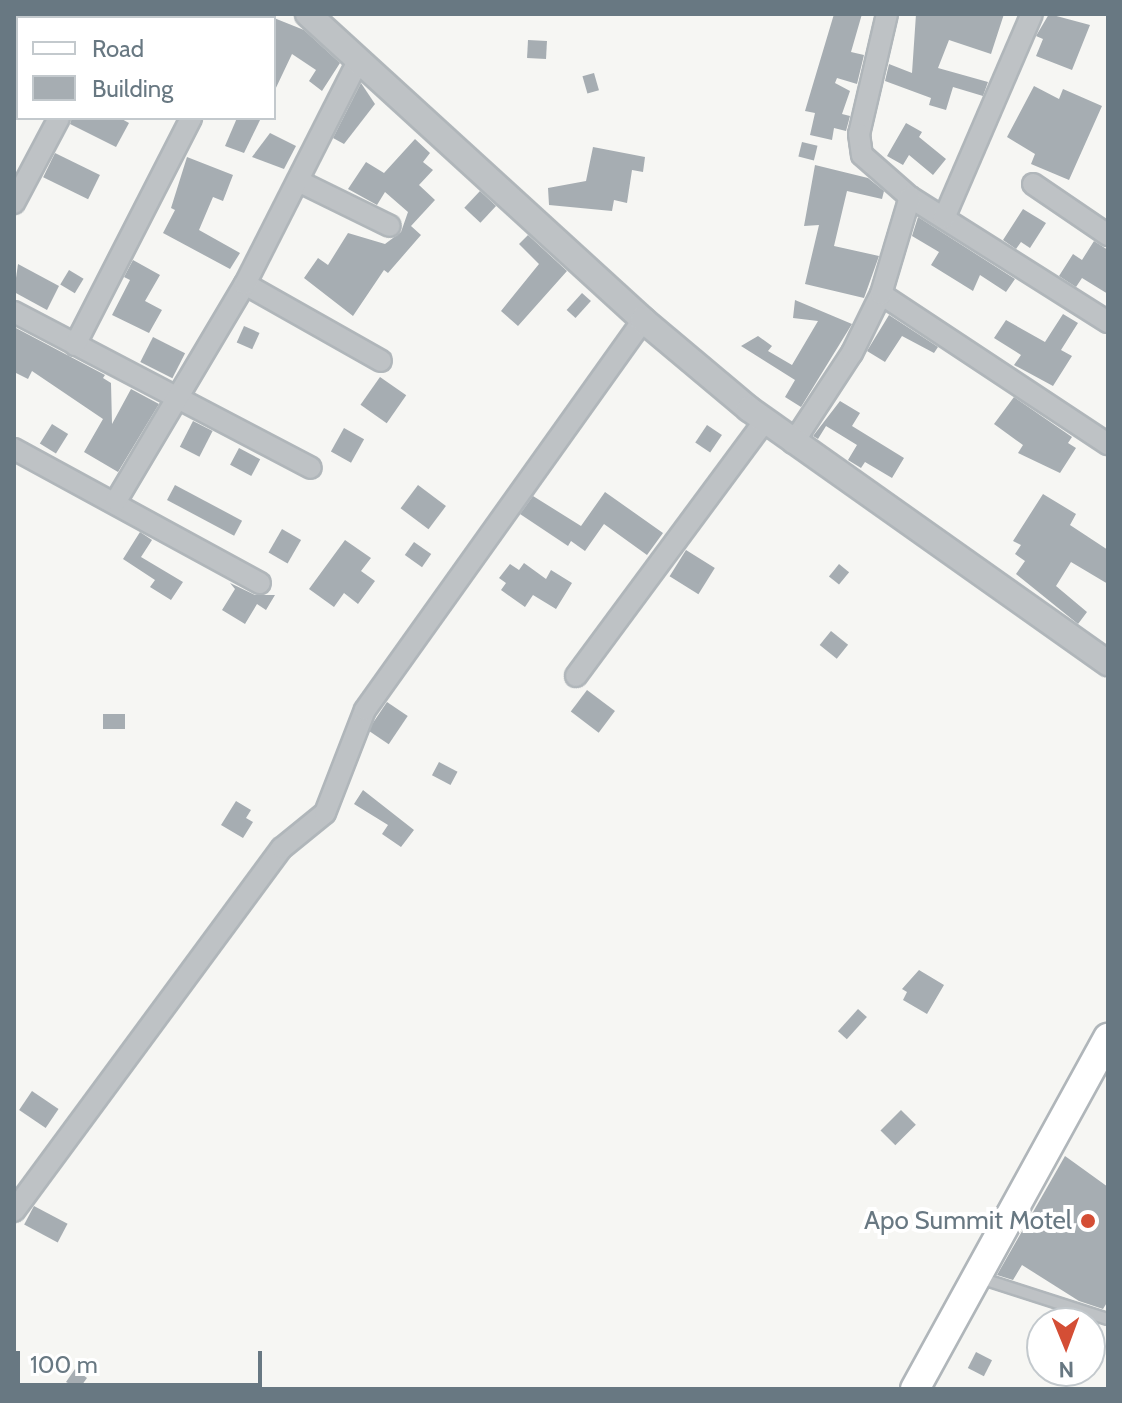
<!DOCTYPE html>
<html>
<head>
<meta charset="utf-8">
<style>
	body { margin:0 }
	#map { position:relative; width:1122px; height:1403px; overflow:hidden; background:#f6f6f3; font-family:Cabin,sans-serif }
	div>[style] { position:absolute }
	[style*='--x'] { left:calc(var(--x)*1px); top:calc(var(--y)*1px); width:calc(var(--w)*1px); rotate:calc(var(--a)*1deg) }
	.building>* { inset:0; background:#a6adb2; transform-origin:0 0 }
	.roads { filter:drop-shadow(2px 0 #b0b6ba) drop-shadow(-2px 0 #b0b6ba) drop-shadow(0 2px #b0b6ba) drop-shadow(0 -2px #b0b6ba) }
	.service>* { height:10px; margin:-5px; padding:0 5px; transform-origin:5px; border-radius:5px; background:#bec2c5 }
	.minor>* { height:20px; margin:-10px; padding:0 10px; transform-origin:10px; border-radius:10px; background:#bec2c5 }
	.tertiary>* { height:24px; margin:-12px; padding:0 12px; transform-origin:12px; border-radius:12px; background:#bec2c5 }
	.secondary>* { height:28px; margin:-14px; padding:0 14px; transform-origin:14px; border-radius:14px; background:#fff }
	.dots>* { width:22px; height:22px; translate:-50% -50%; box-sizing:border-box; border:4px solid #fff; border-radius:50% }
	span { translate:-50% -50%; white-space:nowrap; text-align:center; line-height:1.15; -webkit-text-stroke:8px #fff; paint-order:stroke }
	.poi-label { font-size:26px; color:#687882 }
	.right { translate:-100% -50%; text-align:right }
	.frame { position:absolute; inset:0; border:16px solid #687882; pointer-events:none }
	.legend { position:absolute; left:16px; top:16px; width:260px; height:104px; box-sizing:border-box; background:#fff; border:2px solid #c3c9cd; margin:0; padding:10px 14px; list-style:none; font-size:24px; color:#687882 }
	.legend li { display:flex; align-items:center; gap:16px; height:40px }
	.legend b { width:40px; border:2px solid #c3c9cd }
	.north { position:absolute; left:1026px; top:1307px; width:80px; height:80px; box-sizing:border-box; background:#fff; border:2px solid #c3c9cd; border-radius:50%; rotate:179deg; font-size:22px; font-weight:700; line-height:32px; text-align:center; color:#687882 }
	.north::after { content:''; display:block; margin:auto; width:28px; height:36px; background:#d44e35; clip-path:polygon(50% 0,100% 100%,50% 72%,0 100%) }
	.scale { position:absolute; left:16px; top:1351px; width:246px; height:36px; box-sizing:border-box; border:4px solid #687882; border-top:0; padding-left:10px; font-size:24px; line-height:28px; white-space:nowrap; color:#687882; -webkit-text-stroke:6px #fff; paint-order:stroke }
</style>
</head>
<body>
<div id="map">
	<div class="building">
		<i style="clip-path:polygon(834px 14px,862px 14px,851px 52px,864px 55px,857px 84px,837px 78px,835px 83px,850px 91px,842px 114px,850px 116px,846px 131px,834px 128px,832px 140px,810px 135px,815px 113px,805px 111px)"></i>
		<i style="clip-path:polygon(916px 14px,1004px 14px,991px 54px,949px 40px,938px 68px,988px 82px,983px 96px,953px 87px,946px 110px,929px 105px,931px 98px,885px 81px,889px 64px,912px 73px)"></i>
		<i style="clip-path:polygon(1049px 14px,1090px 25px,1072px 70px,1036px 56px,1043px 39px,1036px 36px)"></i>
		<i style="clip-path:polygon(274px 18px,304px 30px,340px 63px,322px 91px,309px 81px,316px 70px,292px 54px,274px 92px)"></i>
		<i style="left:528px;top:40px;width:19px;height:18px;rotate:3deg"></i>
		<i style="left:594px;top:73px;width:18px;height:12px;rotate:74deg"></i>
		<i style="clip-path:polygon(361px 83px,375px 104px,344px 144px,333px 138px)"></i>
		<i style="clip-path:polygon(1034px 86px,1059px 99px,1063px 89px,1102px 106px,1069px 180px,1031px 164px,1035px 154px,1007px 137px)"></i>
		<i style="clip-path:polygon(72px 118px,120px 118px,129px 123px,116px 147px,70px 124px)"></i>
		<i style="clip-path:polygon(237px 118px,261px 118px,244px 153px,225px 146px)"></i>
		<i style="clip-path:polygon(906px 123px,922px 132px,919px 137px,946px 159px,933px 175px,909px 155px,903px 165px,887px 156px)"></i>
		<i style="clip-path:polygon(270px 133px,296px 146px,284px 169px,252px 157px)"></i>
		<i style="clip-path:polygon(415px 139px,430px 153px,423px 162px,433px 170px,419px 185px,435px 200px,411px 226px,421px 235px,388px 273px,384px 270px,353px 316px,304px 278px,318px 258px,328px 265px,348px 233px,385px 244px,401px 232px,408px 212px,385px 192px,377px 205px,348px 189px,366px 162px,384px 173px)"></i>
		<i style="left:802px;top:142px;width:16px;height:15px;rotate:14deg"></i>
		<i style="clip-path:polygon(593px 147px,645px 157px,643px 172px,632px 170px,627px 203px,614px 200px,612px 211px,549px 205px,548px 188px,586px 181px)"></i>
		<i style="left:55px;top:153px;width:50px;height:27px;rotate:26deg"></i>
		<i style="clip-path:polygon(187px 157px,233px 175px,223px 201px,213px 197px,199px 230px,240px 253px,230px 269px,163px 233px,175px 210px,171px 208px)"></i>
		<i style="clip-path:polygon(815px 165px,868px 178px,884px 191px,882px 199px,847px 191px,834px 246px,879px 256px,864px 298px,805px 284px,819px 225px,804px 226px)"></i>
		<i style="left:480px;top:191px;width:22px;height:23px;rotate:43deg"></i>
		<i style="clip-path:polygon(1023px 209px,1046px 223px,1030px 248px,1021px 242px,1016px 249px,1003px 240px)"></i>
		<i style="clip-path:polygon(918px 217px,1015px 279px,1006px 292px,980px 275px,973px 291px,931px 265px,939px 252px,912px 236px)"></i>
		<i style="clip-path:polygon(528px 235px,567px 271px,518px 326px,501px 311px,539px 264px,519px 244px)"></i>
		<i style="clip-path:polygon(1094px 241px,1108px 250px,1108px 294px,1082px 278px,1076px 287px,1059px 276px,1073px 254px,1082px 260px)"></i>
		<i style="clip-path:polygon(133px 260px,160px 275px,145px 301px,162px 310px,149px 333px,112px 315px,130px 280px,124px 277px)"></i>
		<i style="clip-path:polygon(18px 264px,59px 286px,47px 310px,14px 292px)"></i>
		<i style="left:69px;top:270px;width:17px;height:17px;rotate:31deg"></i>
		<i style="left:582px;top:293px;width:12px;height:23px;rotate:42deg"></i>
		<i style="clip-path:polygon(795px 300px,852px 324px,801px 407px,785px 397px,795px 380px,741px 346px,758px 336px,772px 346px,768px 351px,792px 365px,818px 321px,793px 318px)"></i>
		<i style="clip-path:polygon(1063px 314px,1078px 323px,1061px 350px,1072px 356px,1053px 386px,1014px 365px,1021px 355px,994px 338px,1006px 320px,1045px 342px)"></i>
		<i style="clip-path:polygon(889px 315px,938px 347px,934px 353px,902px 336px,885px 362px,867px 351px)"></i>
		<i style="left:244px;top:326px;width:17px;height:18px;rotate:24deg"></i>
		<i style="clip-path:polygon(14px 327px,105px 375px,103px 378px,111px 383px,112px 424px,131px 389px,159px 404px,118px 472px,84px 452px,103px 419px,32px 371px,28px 379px,14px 372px)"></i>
		<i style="left:153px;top:337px;width:36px;height:28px;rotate:27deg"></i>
		<i style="left:380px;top:377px;width:32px;height:34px;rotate:35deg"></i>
		<i style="clip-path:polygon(1014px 397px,1072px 437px,1068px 443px,1076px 448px,1060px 473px,1018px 453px,1023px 445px,994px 424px)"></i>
		<i style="clip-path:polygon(840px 401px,860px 413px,852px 426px,904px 458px,892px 478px,865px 462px,861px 468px,848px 460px,857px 445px,826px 426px,818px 439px,813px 436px)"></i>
		<i style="left:193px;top:421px;width:22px;height:29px;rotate:27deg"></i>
		<i style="left:52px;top:424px;width:19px;height:23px;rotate:32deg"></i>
		<i style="left:707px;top:425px;width:18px;height:21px;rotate:34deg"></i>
		<i style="left:344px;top:428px;width:23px;height:27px;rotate:29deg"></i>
		<i style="left:239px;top:448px;width:24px;height:19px;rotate:28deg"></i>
		<i style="left:175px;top:485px;width:76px;height:17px;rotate:28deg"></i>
		<i style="left:418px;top:485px;width:35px;height:29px;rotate:37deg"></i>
		<i style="clip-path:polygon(605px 492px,663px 533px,647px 555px,604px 524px,585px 551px,571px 541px,568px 546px,520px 514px,533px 496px,581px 526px)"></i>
		<i style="clip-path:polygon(1043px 494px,1076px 514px,1070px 525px,1108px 550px,1108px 584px,1071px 562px,1056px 586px,1087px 612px,1078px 624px,1016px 574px,1025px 561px,1015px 554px,1021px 545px,1013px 541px)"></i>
		<i style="left:282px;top:529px;width:22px;height:27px;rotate:30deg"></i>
		<i style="clip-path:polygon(140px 532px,152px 540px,141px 557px,183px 582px,171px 600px,150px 587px,155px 580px,123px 559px)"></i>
		<i style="clip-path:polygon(345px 540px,371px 558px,361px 571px,375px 581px,358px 604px,344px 593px,334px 607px,309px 589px)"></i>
		<i style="left:414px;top:542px;width:21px;height:16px;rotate:35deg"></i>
		<i style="left:686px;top:550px;width:34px;height:31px;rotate:32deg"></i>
		<i style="clip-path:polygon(524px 563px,546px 579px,551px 570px,572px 583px,556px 609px,533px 595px,525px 607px,501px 590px,506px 583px,499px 578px,510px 564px,519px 570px)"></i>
		<i style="left:839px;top:564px;width:13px;height:16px;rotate:39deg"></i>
		<i style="clip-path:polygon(230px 583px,255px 595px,275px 595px,266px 610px,257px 604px,245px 624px,222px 610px,235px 589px)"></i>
		<i style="left:831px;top:631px;width:22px;height:18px;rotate:39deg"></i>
		<i style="left:587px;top:690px;width:35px;height:27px;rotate:37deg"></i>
		<i style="left:387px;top:702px;width:25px;height:34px;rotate:34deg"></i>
		<i style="left:103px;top:714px;width:22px;height:15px"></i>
		<i style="left:439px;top:762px;width:21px;height:15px;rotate:28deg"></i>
		<i style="clip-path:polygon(363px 790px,414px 830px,401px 847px,382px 834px,388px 825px,354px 804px)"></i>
		<i style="clip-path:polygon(236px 801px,251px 810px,246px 818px,253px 822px,243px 838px,221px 825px)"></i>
		<i style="clip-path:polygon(919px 970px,944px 985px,927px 1014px,903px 1000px,907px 992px,902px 989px)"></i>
		<i style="left:858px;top:1009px;width:12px;height:30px;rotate:42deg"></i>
		<i style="left:32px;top:1091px;width:32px;height:23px;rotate:34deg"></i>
		<i style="left:901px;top:1110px;width:21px;height:29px;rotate:45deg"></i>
		<i style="clip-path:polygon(1065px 1156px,1108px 1187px,1108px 1301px,1103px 1309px,1079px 1301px,1022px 1265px,1013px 1280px,997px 1275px)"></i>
		<i style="left:34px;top:1206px;width:38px;height:21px;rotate:28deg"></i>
		<i style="left:976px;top:1352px;width:18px;height:18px;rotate:27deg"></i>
		<i style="clip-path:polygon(75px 1369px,87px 1378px,79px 1389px,66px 1382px)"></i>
	</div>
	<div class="roads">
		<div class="service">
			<i style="--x:980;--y:1278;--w:134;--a:17.8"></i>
		</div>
		<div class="minor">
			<i style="--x:887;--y:14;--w:123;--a:103.1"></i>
			<i style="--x:859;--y:134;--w:21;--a:82"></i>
			<i style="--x:862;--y:155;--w:64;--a:41.2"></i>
			<i style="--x:910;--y:197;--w:234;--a:32.3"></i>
			<i style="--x:112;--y:18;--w:4;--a:-63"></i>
			<i style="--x:242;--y:18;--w:4;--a:-63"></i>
			<i style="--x:298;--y:181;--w:102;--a:26.1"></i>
			<i style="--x:1033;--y:184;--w:91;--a:34.2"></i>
			<i style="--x:14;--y:203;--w:96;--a:-62.1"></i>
			<i style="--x:944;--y:218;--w:222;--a:-66.7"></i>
			<i style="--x:245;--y:284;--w:156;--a:29.5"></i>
			<i style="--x:881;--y:294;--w:272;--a:33.5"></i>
			<i style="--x:14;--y:312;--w:335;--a:27.7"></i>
			<i style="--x:75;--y:345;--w:255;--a:-62.9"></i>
			<i style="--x:793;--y:443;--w:108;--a:-56.8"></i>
			<i style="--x:852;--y:353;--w:66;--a:-63.8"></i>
			<i style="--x:881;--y:294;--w:101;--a:-73.4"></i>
			<i style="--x:14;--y:449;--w:280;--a:28.6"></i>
			<i style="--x:116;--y:501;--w:252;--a:-59.3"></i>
			<i style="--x:245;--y:284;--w:252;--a:-63.1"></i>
			<i style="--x:576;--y:676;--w:317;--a:-53.5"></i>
			<i style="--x:14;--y:1211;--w:451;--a:-53.6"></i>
			<i style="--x:282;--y:848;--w:55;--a:-39.1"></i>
			<i style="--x:325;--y:813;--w:110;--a:-68.8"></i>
			<i style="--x:365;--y:710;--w:479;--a:-54.5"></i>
		</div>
		<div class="tertiary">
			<i style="--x:308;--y:14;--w:454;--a:42.4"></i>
			<i style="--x:643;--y:320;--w:138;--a:40"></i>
			<i style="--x:749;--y:409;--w:440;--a:35.3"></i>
		</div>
		<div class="secondary">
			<i style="--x:915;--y:1389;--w:401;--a:-61.2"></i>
		</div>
	</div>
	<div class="dots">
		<i style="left:1088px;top:1221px;background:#d44e35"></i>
	</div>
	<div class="poi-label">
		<span class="right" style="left:1072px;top:1221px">Apo Summit Motel</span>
	</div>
	<div class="frame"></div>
	<ul class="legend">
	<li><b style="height:10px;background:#fff"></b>Road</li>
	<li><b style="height:22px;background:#a6adb2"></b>Building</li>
	</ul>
	<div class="north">N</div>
	<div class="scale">100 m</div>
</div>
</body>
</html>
